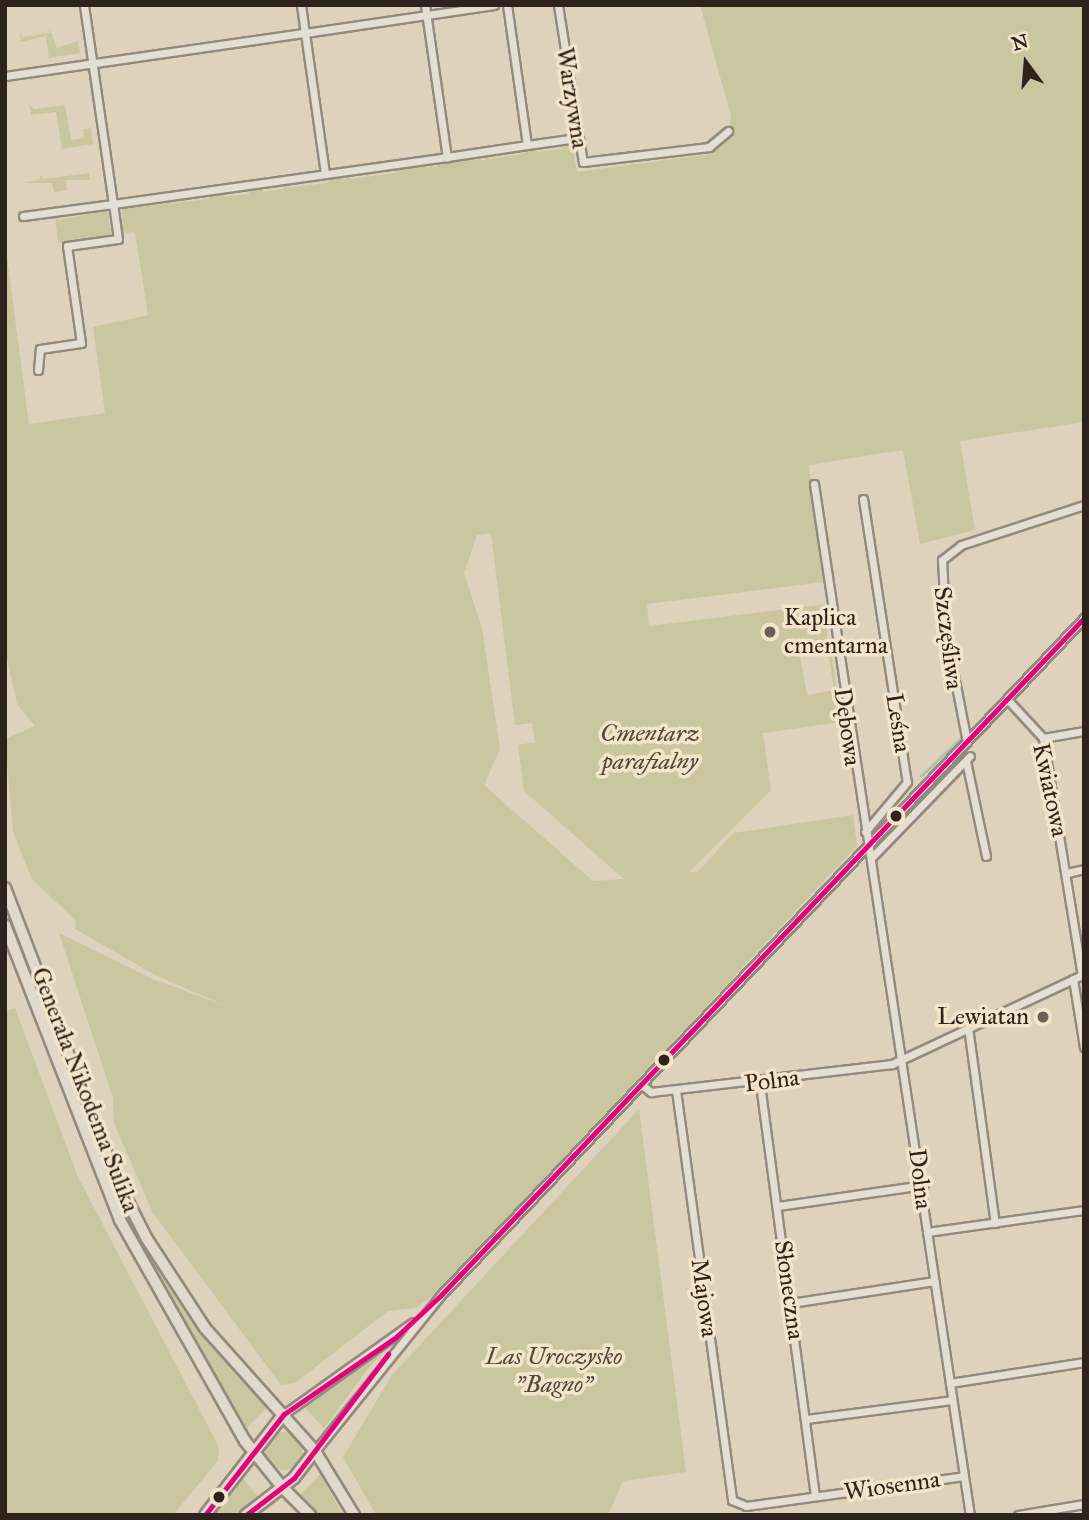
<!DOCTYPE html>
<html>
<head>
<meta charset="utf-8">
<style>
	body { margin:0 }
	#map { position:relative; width:1089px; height:1520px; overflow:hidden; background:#ded2bc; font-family:"IM FELL Great Primer",serif }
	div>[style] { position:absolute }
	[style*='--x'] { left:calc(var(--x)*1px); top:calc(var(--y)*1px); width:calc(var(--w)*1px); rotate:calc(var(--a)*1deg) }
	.green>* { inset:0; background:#cac6a0 }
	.round { border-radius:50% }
	.stream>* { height:2.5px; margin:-1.25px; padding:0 1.25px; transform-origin:1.25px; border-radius:1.25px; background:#b0bfb7 }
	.roads { filter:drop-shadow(2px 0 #938a7d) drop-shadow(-2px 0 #938a7d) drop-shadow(0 2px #938a7d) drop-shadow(0 -2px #938a7d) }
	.minor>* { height:7px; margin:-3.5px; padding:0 3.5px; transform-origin:3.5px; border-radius:3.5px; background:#e5ded3 }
	.major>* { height:10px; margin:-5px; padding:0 5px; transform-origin:5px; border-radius:5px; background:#e0d9cc }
	.highway>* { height:10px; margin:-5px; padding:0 5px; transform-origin:5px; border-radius:5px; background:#e0d9cc }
	.bus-1>* { height:5px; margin:-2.5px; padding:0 2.5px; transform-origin:2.5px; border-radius:2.5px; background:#e5007d }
	.dots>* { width:19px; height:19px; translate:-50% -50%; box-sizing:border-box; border:4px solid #f3e4ca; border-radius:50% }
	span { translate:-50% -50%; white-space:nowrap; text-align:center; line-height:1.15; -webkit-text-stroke:7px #f3e4ca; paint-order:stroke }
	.street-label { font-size:24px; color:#2e221d }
	.poi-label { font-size:24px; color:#2e221d }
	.left { translate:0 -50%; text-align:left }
	.right { translate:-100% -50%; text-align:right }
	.park-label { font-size:24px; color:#514938; font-style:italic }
	.frame { position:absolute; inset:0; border:7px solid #2e221d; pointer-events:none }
	.north { position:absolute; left:991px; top:28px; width:70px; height:70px; -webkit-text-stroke:5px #f3e4ca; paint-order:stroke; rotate:344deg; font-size:19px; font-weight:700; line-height:28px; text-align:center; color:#2e221d }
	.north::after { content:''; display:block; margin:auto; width:24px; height:32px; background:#2e221d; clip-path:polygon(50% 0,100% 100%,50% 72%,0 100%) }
</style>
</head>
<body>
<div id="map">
	<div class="green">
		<i style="clip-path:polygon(evenodd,700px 5px,1084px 5px,1084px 422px,960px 441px,975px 530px,920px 544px,903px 450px,809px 465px,823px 582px,647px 604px,649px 626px,827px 604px,819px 611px,821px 624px,827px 623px,827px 642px,797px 645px,798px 654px,805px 652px,800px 655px,807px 695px,834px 690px,828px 651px,822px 650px,831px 651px,842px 722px,763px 733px,771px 790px,689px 872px,697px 872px,734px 833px,853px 815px,857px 846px,436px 1293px,415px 1308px,388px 1311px,295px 1383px,281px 1385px,153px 1213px,114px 1123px,113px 1098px,59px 933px,153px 979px,226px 1006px,155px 975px,75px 929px,76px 921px,32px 879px,13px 832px,5px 739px,35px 726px,17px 704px,5px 649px,5px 242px,29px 424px,105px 413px,93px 327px,148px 315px,135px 232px,123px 233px,122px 209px,209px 199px,209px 194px,223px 192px,224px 197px,249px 194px,248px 188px,262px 186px,263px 192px,283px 189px,286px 183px,287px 188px,327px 183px,335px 176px,346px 180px,350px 174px,351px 179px,395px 173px,396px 167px,437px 167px,437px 161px,485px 160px,486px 154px,489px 159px,521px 154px,535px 147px,537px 152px,561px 149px,572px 142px,577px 172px,712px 154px,728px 137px,731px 116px,700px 5px,491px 533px,515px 725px,532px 723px,535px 742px,518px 745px,524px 791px,624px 879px,593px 881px,484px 785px,500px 749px,482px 628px,464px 573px,477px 535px,491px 533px)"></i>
		<i style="clip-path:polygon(49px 27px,57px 48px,78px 41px,80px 53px,49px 58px,46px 36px,21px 42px,20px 32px,23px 37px,50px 33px)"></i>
		<i style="clip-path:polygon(29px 103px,34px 109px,65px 105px,71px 140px,84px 138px,83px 129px,91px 128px,93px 144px,62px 149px,56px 112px,31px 115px)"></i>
		<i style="clip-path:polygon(89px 173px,90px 180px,66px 180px,67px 190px,54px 192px,52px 183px,21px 183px,40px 180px,40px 175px,44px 179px)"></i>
		<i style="clip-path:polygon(108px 211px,111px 237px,58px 243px,55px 215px,59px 220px)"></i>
		<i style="clip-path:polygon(5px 901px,142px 1242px,200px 1331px,269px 1406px,247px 1428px,127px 1224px)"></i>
		<i style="clip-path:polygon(15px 1008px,78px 1177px,219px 1447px,218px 1461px,173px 1515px,5px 1515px,5px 1011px)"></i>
		<i style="clip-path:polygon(639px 1109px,686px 1472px,623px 1481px,608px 1515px,376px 1515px,343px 1457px,392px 1375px)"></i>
		<i style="clip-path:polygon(386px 1349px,367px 1370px,324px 1428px,304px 1407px)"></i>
		<i class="round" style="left:265px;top:1432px;width:38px;height:38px"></i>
		<i style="clip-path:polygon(320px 1474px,343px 1515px,316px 1515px,298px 1497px)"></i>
		<i style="clip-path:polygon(240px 1475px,258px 1497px,236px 1515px,212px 1515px)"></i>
	</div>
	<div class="stream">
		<i style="--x:952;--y:765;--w:3;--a:45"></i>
		<i style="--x:921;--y:776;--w:54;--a:-43.5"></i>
	</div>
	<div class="roads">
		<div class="minor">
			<i style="--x:301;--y:5;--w:28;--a:82"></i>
			<i style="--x:305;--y:33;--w:191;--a:-8.4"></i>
			<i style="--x:425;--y:5;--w:154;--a:81.8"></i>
			<i style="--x:447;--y:157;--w:81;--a:-8.5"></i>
			<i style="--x:527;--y:145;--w:141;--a:-98.1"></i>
			<i style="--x:558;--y:5;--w:159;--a:81"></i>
			<i style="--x:583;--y:162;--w:127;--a:-6.8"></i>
			<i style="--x:709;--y:147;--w:25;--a:-40"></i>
			<i style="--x:5;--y:76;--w:303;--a:-8.2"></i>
			<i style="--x:305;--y:33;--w:142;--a:81.9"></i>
			<i style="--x:527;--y:145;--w:43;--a:-7.9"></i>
			<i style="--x:23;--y:216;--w:91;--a:-7.6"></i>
			<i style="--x:113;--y:204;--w:201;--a:-98.3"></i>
			<i style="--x:38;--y:370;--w:21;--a:-85"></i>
			<i style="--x:40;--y:349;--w:41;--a:-8.3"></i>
			<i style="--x:81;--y:343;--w:98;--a:-98.2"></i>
			<i style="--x:67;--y:246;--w:51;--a:-7.8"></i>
			<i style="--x:118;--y:239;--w:35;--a:-98"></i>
			<i style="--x:113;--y:204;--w:337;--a:-8"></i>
			<i style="--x:814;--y:484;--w:1043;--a:81.4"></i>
			<i style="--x:863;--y:499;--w:286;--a:81.2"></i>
			<i style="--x:907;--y:782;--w:65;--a:130"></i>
			<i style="--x:1007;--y:699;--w:53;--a:47.3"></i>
			<i style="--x:1043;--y:738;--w:240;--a:80.7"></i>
			<i style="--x:1043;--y:738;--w:42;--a:-9.7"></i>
			<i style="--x:967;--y:742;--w:110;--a:-101"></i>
			<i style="--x:946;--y:634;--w:74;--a:-93.1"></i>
			<i style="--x:942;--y:560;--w:24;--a:-38"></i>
			<i style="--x:961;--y:545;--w:129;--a:-18"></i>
			<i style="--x:966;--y:761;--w:97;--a:78.1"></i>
			<i style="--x:873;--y:856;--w:139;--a:-45.9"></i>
			<i style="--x:1067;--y:873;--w:17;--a:-13"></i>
			<i style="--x:1073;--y:979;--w:69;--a:80.8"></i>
			<i style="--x:968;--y:1027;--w:198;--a:82.2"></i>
			<i style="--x:641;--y:1084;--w:13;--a:39"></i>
			<i style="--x:651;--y:1092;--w:243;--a:-6.6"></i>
			<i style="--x:892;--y:1064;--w:212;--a:-25.1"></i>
			<i style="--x:760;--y:1084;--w:416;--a:82.4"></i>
			<i style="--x:676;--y:1090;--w:414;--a:82.2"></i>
			<i style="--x:732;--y:1500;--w:15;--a:23"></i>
			<i style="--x:746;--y:1506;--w:220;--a:-7.8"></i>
			<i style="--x:778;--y:1206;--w:147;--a:-8.2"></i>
			<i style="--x:927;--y:1232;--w:159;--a:-8"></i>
			<i style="--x:791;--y:1303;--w:145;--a:-8.7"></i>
			<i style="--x:950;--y:1383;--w:136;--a:-8.9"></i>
			<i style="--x:284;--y:1414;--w:158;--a:-35.5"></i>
			<i style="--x:806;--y:1419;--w:147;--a:-7.4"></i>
			<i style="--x:315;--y:1451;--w:201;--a:-51.1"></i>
			<i style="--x:441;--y:1295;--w:934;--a:-46.48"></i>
			<i style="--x:1018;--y:1515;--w:67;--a:-9.5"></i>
		</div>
		<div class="major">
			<i style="--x:315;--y:1451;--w:75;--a:58.6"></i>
			<i style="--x:282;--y:1487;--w:40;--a:45"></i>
		</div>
		<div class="highway">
			<i style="--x:5;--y:888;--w:311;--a:69.1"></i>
			<i style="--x:116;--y:1178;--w:68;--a:63.1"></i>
			<i style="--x:147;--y:1239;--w:106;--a:56.9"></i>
			<i style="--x:205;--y:1328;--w:165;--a:48.2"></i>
			<i style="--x:315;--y:1451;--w:34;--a:128"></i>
			<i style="--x:294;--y:1478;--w:61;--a:142.4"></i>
			<i style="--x:5;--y:925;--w:317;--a:68.7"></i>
			<i style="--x:120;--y:1220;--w:254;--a:60.5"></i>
			<i style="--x:245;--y:1441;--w:59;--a:51.2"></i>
			<i style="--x:205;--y:1515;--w:128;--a:-52"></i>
		</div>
	</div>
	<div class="bus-1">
		<i style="--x:205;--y:1515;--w:128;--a:-52"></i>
		<i style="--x:284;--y:1414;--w:136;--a:-34.5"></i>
		<i style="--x:396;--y:1337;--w:62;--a:-43"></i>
		<i style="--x:441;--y:1295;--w:934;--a:-46.48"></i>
		<i style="--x:246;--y:1515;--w:61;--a:-37.6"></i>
		<i style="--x:294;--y:1478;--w:156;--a:-52.8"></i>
	</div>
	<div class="dots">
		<i style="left:770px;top:632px;background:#6c6055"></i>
		<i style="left:896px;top:816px;background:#2e221d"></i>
		<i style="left:1043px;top:1017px;background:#6c6055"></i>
		<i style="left:664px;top:1060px;background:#2e221d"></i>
		<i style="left:219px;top:1497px;background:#2e221d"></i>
	</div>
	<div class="street-label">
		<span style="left:572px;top:98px;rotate:81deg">Warzywna</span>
		<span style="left:948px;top:638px;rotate:83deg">Szczęśliwa</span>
		<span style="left:898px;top:723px;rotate:81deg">Leśna</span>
		<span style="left:847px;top:727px;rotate:82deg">Dębowa</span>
		<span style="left:1050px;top:790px;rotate:78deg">Kwiatowa</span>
		<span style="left:772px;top:1081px;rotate:-7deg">Polna</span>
		<span style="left:85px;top:1090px;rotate:69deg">Generała Nikodema Sulika</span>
		<span style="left:920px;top:1179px;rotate:83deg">Dolna</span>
		<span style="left:789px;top:1290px;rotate:82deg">Słoneczna</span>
		<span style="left:704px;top:1298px;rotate:82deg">Majowa</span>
		<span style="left:892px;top:1486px;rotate:-8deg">Wiosenna</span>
	</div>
	<div class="poi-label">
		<span class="left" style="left:784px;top:632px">Kaplica<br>cmentarna</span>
		<span class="right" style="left:1029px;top:1017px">Lewiatan</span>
	</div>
	<div class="park-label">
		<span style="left:650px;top:748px">Cmentarz<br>parafialny</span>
		<span style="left:554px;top:1371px">Las Uroczysko<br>"Bagno"</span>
	</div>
	<div class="frame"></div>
	<div class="north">N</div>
</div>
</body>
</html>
